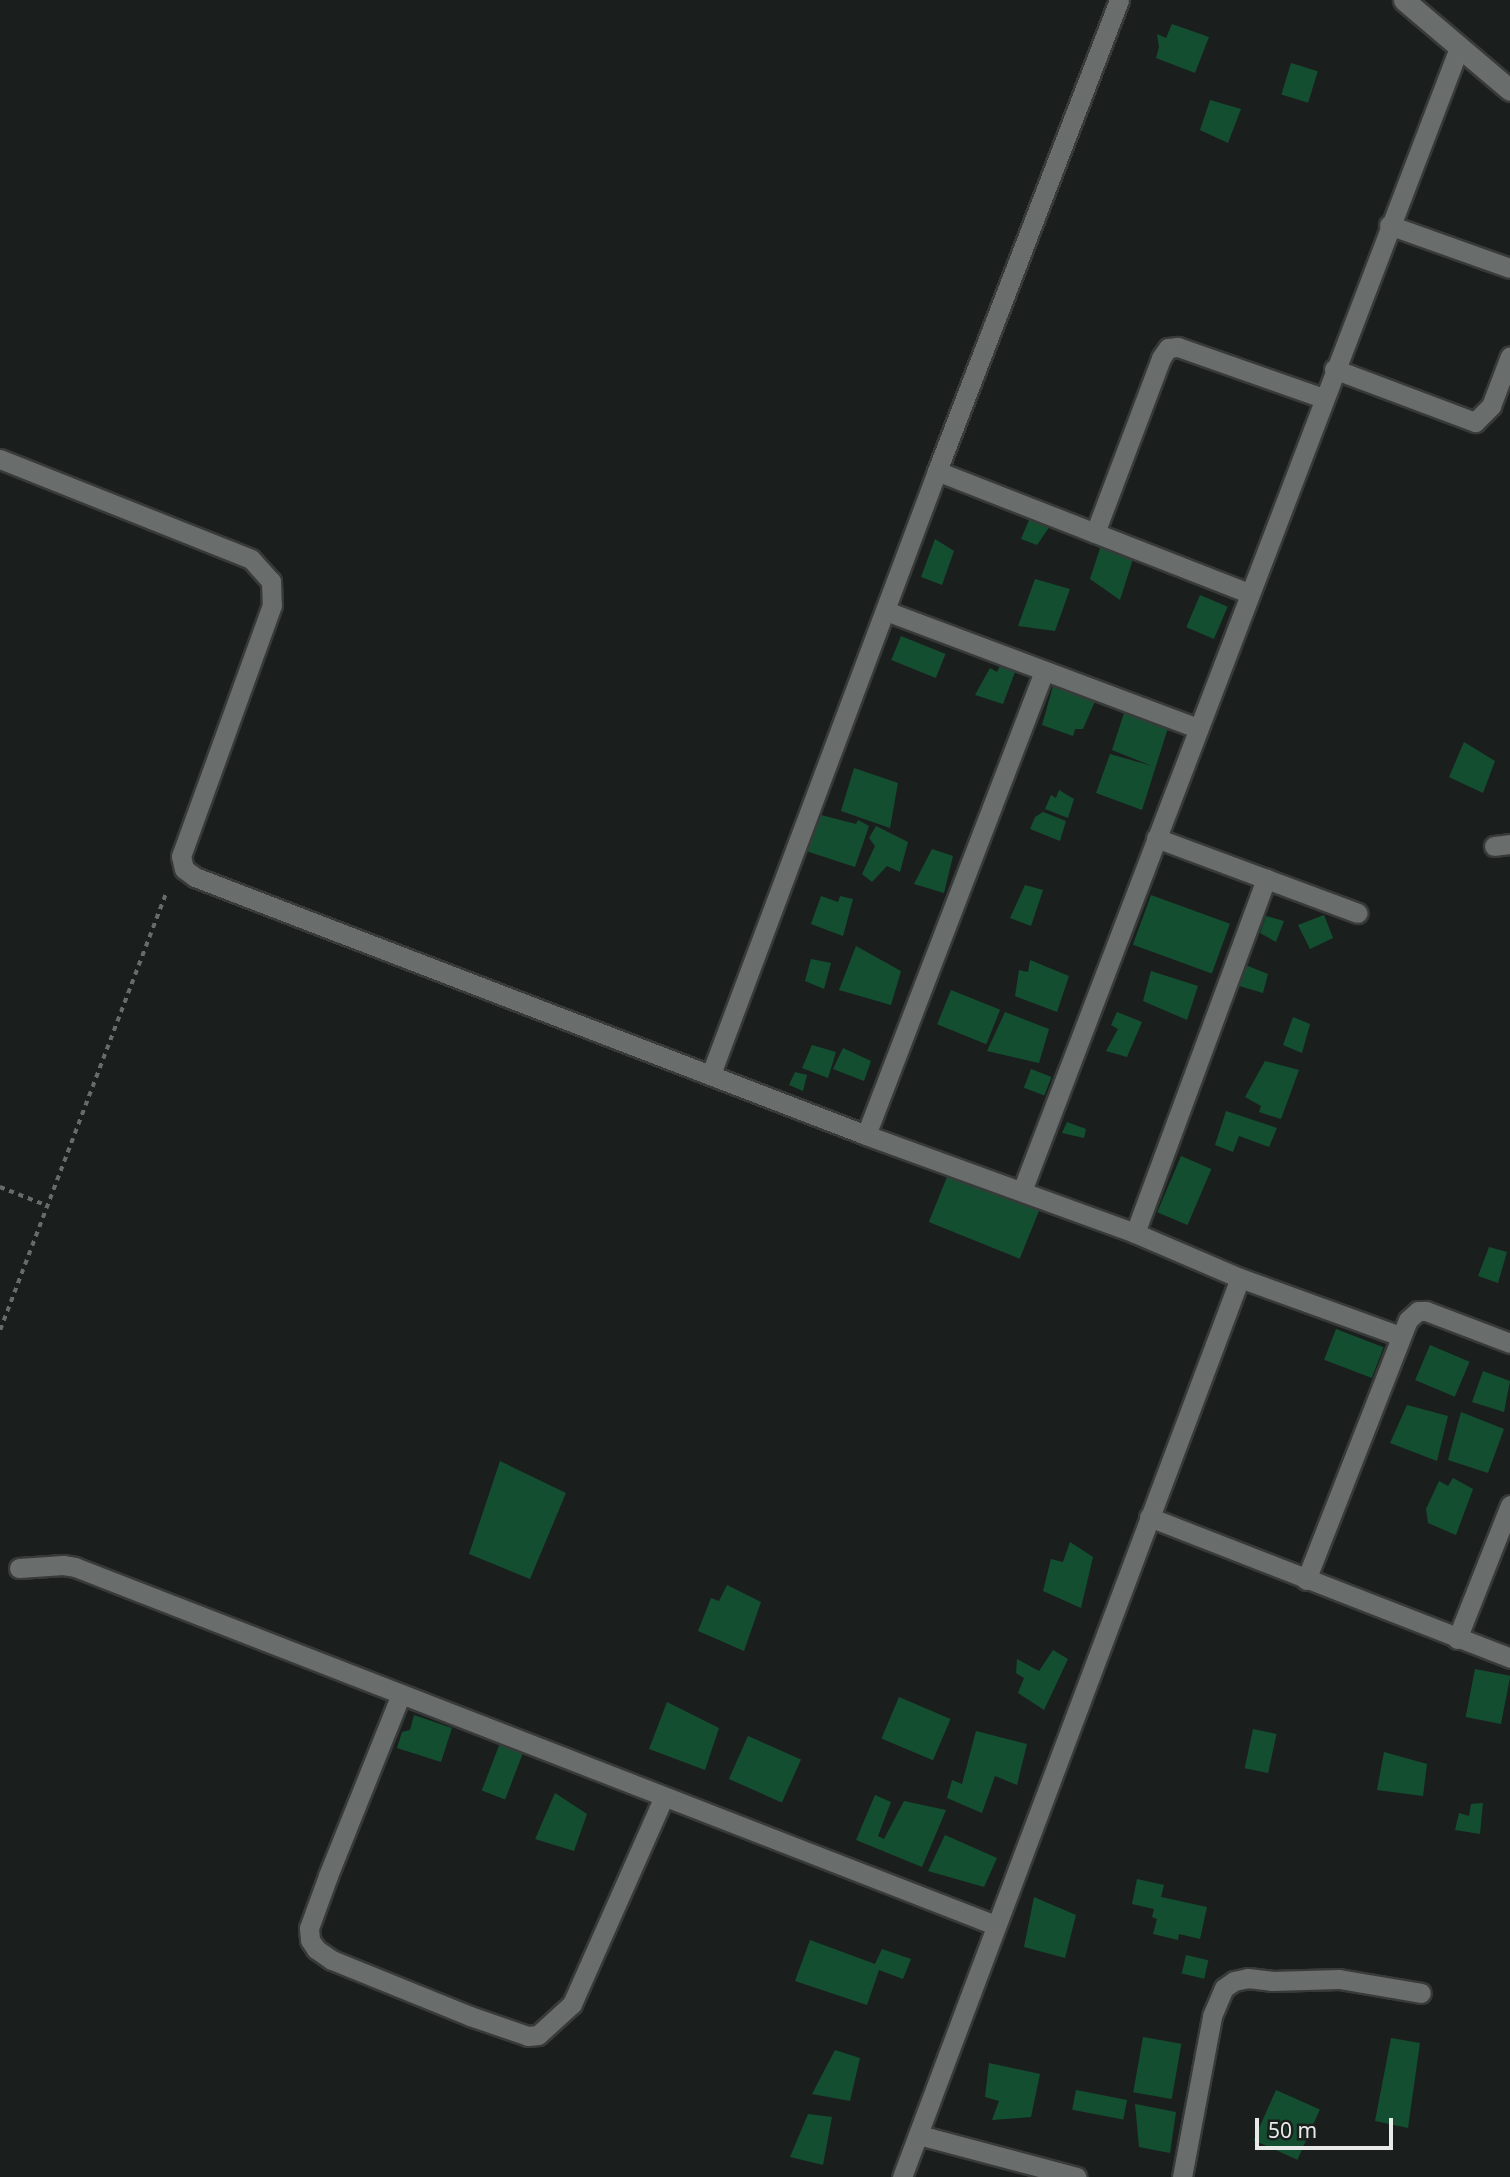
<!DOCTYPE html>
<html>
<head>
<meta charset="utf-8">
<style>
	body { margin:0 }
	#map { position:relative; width:1510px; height:2177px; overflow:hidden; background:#1a1f1e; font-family:"Noto Sans",sans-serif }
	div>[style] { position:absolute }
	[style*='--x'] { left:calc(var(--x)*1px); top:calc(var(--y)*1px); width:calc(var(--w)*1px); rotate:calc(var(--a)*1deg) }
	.building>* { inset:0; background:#144e30; transform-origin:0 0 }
	.path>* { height:3.5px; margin-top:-1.75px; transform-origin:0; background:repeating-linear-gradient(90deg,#676b6a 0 5px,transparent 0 10px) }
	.roads { filter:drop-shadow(2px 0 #383a3a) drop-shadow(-2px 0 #383a3a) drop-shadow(0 2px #383a3a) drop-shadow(0 -2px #383a3a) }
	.street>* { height:19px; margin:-9.5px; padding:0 9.5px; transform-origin:9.5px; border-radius:9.5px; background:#696e6d }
	.secondary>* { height:21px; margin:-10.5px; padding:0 10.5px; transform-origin:10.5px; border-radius:10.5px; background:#696e6d }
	span { translate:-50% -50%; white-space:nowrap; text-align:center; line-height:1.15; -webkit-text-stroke:5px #1a1f1e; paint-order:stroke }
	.scale { position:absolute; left:1255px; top:2118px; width:138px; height:32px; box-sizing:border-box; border:4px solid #e7eae9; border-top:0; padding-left:9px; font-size:21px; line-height:24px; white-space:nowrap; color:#e7eae9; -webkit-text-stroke:5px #1a1f1e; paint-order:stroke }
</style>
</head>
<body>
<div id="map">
	<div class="building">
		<i style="clip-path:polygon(1172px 24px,1209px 37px,1195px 73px,1156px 58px,1159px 47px,1157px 34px,1166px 38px)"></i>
		<i style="left:1291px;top:63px;width:28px;height:33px;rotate:17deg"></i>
		<i style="clip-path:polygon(1210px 100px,1241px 109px,1228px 143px,1200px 130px)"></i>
		<i style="clip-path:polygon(1032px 513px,1052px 523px,1037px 545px,1021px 539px)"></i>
		<i style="clip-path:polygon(935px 539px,954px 551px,942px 585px,921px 577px)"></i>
		<i style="clip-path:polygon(1101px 545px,1133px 559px,1120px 600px,1090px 579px)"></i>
		<i style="clip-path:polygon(1035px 579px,1070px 589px,1055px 631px,1018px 626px)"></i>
		<i style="left:1200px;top:595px;width:30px;height:35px;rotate:23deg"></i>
		<i style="left:901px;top:636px;width:48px;height:26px;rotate:22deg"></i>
		<i style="clip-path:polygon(1001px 664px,1015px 672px,1003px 704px,975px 695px,990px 668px,997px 672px)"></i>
		<i style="clip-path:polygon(1055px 679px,1096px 699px,1083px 729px,1075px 729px,1073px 736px,1042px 725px)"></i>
		<i style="clip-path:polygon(1125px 710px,1168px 728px,1142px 810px,1096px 793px,1110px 754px,1152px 766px,1112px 750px)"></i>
		<i style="clip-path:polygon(1464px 742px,1495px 761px,1483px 793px,1449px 777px)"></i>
		<i style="clip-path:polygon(854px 768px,898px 783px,890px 828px,841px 811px)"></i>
		<i style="clip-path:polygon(1059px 790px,1074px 799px,1068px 818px,1045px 809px,1051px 795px,1056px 798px)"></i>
		<i style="clip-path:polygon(1043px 812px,1066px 821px,1060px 841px,1030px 829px,1035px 817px)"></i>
		<i style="clip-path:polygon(821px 815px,856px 824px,858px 820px,869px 826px,855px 867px,806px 851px)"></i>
		<i style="clip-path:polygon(876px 826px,908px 842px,900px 872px,887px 866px,872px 882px,862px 874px,875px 846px,869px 838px)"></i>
		<i style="clip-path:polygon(932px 849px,953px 856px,944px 893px,914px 884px)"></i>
		<i style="clip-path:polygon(1025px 885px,1043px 890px,1031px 926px,1010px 918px)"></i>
		<i style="left:1151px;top:895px;width:84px;height:53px;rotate:20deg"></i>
		<i style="clip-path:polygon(821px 896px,838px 902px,840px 896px,853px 899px,843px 936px,811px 924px)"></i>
		<i style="clip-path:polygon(1324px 915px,1333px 938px,1310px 949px,1298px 925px)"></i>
		<i style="clip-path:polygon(1266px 916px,1284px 921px,1276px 942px,1260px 933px)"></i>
		<i style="clip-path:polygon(856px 946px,901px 971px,891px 1005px,839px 990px)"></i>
		<i style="clip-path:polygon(811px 959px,831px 963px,824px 989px,805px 981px)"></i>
		<i style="clip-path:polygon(1030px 960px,1069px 976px,1057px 1012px,1015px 996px,1019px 970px,1028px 972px)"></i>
		<i style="clip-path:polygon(1243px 964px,1268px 974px,1263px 993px,1236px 985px)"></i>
		<i style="clip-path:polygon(1151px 971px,1198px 986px,1187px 1020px,1143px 1001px)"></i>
		<i style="left:951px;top:990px;width:53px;height:37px;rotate:22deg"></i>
		<i style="clip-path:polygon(1005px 1012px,1049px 1029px,1039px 1063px,987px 1051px)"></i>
		<i style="clip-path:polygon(1117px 1012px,1142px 1022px,1127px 1057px,1106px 1051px,1118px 1029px,1111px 1025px)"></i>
		<i style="clip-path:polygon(1293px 1017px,1310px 1024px,1302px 1053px,1283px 1045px)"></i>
		<i style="clip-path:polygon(812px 1045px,836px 1052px,828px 1078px,802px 1068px)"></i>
		<i style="clip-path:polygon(843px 1048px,871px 1061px,864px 1081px,833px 1069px)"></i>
		<i style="clip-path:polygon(1265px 1061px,1299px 1070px,1281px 1119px,1259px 1112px,1261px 1106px,1245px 1097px)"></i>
		<i style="left:1031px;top:1069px;width:22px;height:20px;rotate:21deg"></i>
		<i style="clip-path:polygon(795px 1072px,807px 1075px,803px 1091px,789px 1085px)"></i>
		<i style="clip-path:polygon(1226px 1111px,1277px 1128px,1269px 1147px,1239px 1136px,1233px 1152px,1215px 1145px)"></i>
		<i style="clip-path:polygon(1067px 1122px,1086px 1129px,1084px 1138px,1062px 1133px)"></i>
		<i style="left:1181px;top:1156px;width:33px;height:61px;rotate:23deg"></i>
		<i style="left:949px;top:1172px;width:98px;height:54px;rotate:22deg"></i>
		<i style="clip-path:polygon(1489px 1247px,1507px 1252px,1498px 1283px,1478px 1276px)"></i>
		<i style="left:1336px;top:1329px;width:51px;height:33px;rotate:21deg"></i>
		<i style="left:1430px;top:1345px;width:43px;height:38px;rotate:23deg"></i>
		<i style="clip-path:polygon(1483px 1371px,1510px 1381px,1504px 1412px,1472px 1402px)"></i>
		<i style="clip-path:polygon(1407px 1405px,1448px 1416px,1437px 1461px,1390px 1443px)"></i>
		<i style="clip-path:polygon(1461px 1412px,1504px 1429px,1488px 1473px,1448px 1460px)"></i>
		<i style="clip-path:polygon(500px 1461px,566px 1493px,530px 1579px,469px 1554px)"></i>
		<i style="clip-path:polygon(1453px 1478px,1473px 1489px,1456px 1535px,1428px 1523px,1426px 1509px,1439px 1481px,1448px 1486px)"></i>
		<i style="clip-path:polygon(1070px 1542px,1093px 1557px,1081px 1608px,1043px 1591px,1051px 1559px,1063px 1562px)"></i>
		<i style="clip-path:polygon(727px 1585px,761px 1602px,744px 1651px,698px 1631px,711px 1598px,719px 1601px)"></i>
		<i style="clip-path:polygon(1053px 1650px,1068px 1659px,1044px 1710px,1018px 1693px,1024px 1678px,1016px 1673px,1017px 1659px,1039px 1671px)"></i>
		<i style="left:1475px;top:1669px;width:36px;height:49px;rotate:11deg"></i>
		<i style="left:899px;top:1697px;width:56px;height:45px;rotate:23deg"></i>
		<i style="clip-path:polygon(667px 1702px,719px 1728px,705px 1770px,649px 1749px)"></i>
		<i style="clip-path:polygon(414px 1715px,452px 1728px,441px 1762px,397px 1748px,402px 1732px,410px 1730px)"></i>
		<i style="left:1253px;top:1729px;width:24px;height:40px;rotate:12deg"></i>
		<i style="clip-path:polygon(976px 1731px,1027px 1744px,1017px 1785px,995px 1776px,982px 1813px,947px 1798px,952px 1780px,962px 1784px)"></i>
		<i style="left:748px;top:1736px;width:58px;height:47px;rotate:24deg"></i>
		<i style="left:500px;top:1743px;width:25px;height:51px;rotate:21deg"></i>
		<i style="clip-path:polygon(1384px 1752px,1427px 1764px,1423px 1796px,1377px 1790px)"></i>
		<i style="clip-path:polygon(555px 1793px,587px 1814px,574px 1851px,535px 1839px)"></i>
		<i style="clip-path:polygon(875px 1795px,891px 1802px,878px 1836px,884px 1839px,904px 1801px,946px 1810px,922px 1867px,856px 1840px)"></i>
		<i style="clip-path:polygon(1483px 1803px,1480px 1834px,1455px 1830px,1459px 1813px,1469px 1816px,1471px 1804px)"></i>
		<i style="clip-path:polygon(945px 1835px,997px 1858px,984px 1887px,928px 1871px)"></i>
		<i style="clip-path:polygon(1137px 1879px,1164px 1885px,1161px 1897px,1207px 1907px,1200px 1939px,1179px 1934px,1178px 1940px,1153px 1934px,1157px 1919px,1152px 1917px,1154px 1909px,1132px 1904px)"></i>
		<i style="clip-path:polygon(1034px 1897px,1076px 1915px,1065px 1958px,1024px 1947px)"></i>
		<i style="clip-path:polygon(810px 1940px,875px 1964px,882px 1949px,911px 1959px,903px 1979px,879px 1970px,867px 2005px,795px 1981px)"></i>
		<i style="left:1186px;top:1955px;width:23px;height:19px;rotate:13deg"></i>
		<i style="left:1143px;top:2037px;width:39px;height:56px;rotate:10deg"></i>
		<i style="clip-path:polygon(1391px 2038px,1420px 2043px,1408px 2128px,1375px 2121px)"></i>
		<i style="clip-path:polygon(835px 2050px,860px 2058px,850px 2101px,812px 2094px)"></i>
		<i style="clip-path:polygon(989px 2063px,1040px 2074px,1031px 2117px,992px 2120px,999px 2101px,985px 2097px)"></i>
		<i style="left:1076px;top:2090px;width:52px;height:20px;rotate:11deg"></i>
		<i style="left:1276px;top:2090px;width:48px;height:55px;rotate:24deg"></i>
		<i style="clip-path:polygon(1135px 2104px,1176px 2112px,1170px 2153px,1139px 2147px)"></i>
		<i style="clip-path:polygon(808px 2114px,832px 2117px,823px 2165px,790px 2157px)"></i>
	</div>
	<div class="path">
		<i style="--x:0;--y:1187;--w:52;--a:21.6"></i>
		<i style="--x:0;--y:1330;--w:467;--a:-69.2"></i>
	</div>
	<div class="roads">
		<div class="street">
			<i style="--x:1389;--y:225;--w:128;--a:19.6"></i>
			<i style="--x:1334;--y:369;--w:151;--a:20.6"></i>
			<i style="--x:1475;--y:422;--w:23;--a:-45"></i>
			<i style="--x:1491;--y:406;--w:53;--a:-69.2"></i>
			<i style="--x:0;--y:459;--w:270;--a:21.7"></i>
			<i style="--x:251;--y:559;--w:30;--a:48"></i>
			<i style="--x:271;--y:581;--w:24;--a:88"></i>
			<i style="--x:272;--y:605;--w:267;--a:109.9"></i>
			<i style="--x:181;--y:856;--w:13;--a:77"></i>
			<i style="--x:184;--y:869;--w:14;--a:36"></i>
			<i style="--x:195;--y:877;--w:719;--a:21.03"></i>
			<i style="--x:866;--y:1135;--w:286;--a:20"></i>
			<i style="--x:1135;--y:1233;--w:114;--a:23.2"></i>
			<i style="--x:1240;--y:1278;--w:170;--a:19.9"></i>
			<i style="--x:937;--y:471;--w:335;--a:21.4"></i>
			<i style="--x:1095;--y:533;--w:187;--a:-69.3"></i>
			<i style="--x:1161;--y:358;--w:12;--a:-55"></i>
			<i style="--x:1168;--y:348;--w:10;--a:-6"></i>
			<i style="--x:1178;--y:347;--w:154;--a:19.4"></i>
			<i style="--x:886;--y:611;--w:333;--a:20.6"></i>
			<i style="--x:1156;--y:838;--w:215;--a:20.4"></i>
			<i style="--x:1494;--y:846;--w:16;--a:-7"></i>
			<i style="--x:711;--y:1074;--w:644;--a:-69.45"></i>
			<i style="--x:937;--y:471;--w:505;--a:-68.87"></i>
			<i style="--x:866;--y:1135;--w:497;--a:-69"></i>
			<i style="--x:1022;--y:1191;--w:1224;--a:-69.08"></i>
			<i style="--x:1135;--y:1233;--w:378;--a:-69.7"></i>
			<i style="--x:1149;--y:1517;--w:388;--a:21.3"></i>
			<i style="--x:19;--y:1568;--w:44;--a:-3.9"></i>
			<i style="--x:63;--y:1565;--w:12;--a:9"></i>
			<i style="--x:75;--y:1567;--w:987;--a:21.26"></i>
			<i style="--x:1306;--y:1580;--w:279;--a:-68.6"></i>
			<i style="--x:1408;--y:1320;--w:13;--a:-42"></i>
			<i style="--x:1418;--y:1311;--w:8;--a:0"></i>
			<i style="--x:1426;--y:1311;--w:90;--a:20.9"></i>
			<i style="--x:1457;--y:1639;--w:144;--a:-68.4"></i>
			<i style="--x:401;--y:1694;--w:196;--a:111.9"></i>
			<i style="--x:328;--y:1876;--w:55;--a:110.1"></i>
			<i style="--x:309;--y:1928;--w:12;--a:85"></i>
			<i style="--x:310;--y:1940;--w:11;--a:56"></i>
			<i style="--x:316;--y:1949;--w:19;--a:35"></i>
			<i style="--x:332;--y:1960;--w:149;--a:22.1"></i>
			<i style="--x:470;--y:2016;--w:61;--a:19"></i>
			<i style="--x:528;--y:2036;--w:10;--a:-6"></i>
			<i style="--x:538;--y:2035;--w:46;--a:-42.4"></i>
			<i style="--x:572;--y:2004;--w:227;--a:-66.1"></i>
			<i style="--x:919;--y:2135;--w:163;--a:14.9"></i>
			<i style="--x:902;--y:2177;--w:960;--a:-69.4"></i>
			<i style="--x:1182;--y:2177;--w:164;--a:-79.4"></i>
			<i style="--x:1212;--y:2016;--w:30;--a:-67"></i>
			<i style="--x:1224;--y:1988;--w:12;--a:-35"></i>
			<i style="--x:1234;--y:1981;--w:14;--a:-12"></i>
			<i style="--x:1248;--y:1978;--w:25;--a:7"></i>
			<i style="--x:1273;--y:1981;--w:66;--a:-1.7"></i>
			<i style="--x:1339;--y:1979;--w:83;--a:9.7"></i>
		</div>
		<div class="secondary">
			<i style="--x:1404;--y:0;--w:139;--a:40.3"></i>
		</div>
	</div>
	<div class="scale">50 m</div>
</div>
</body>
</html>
